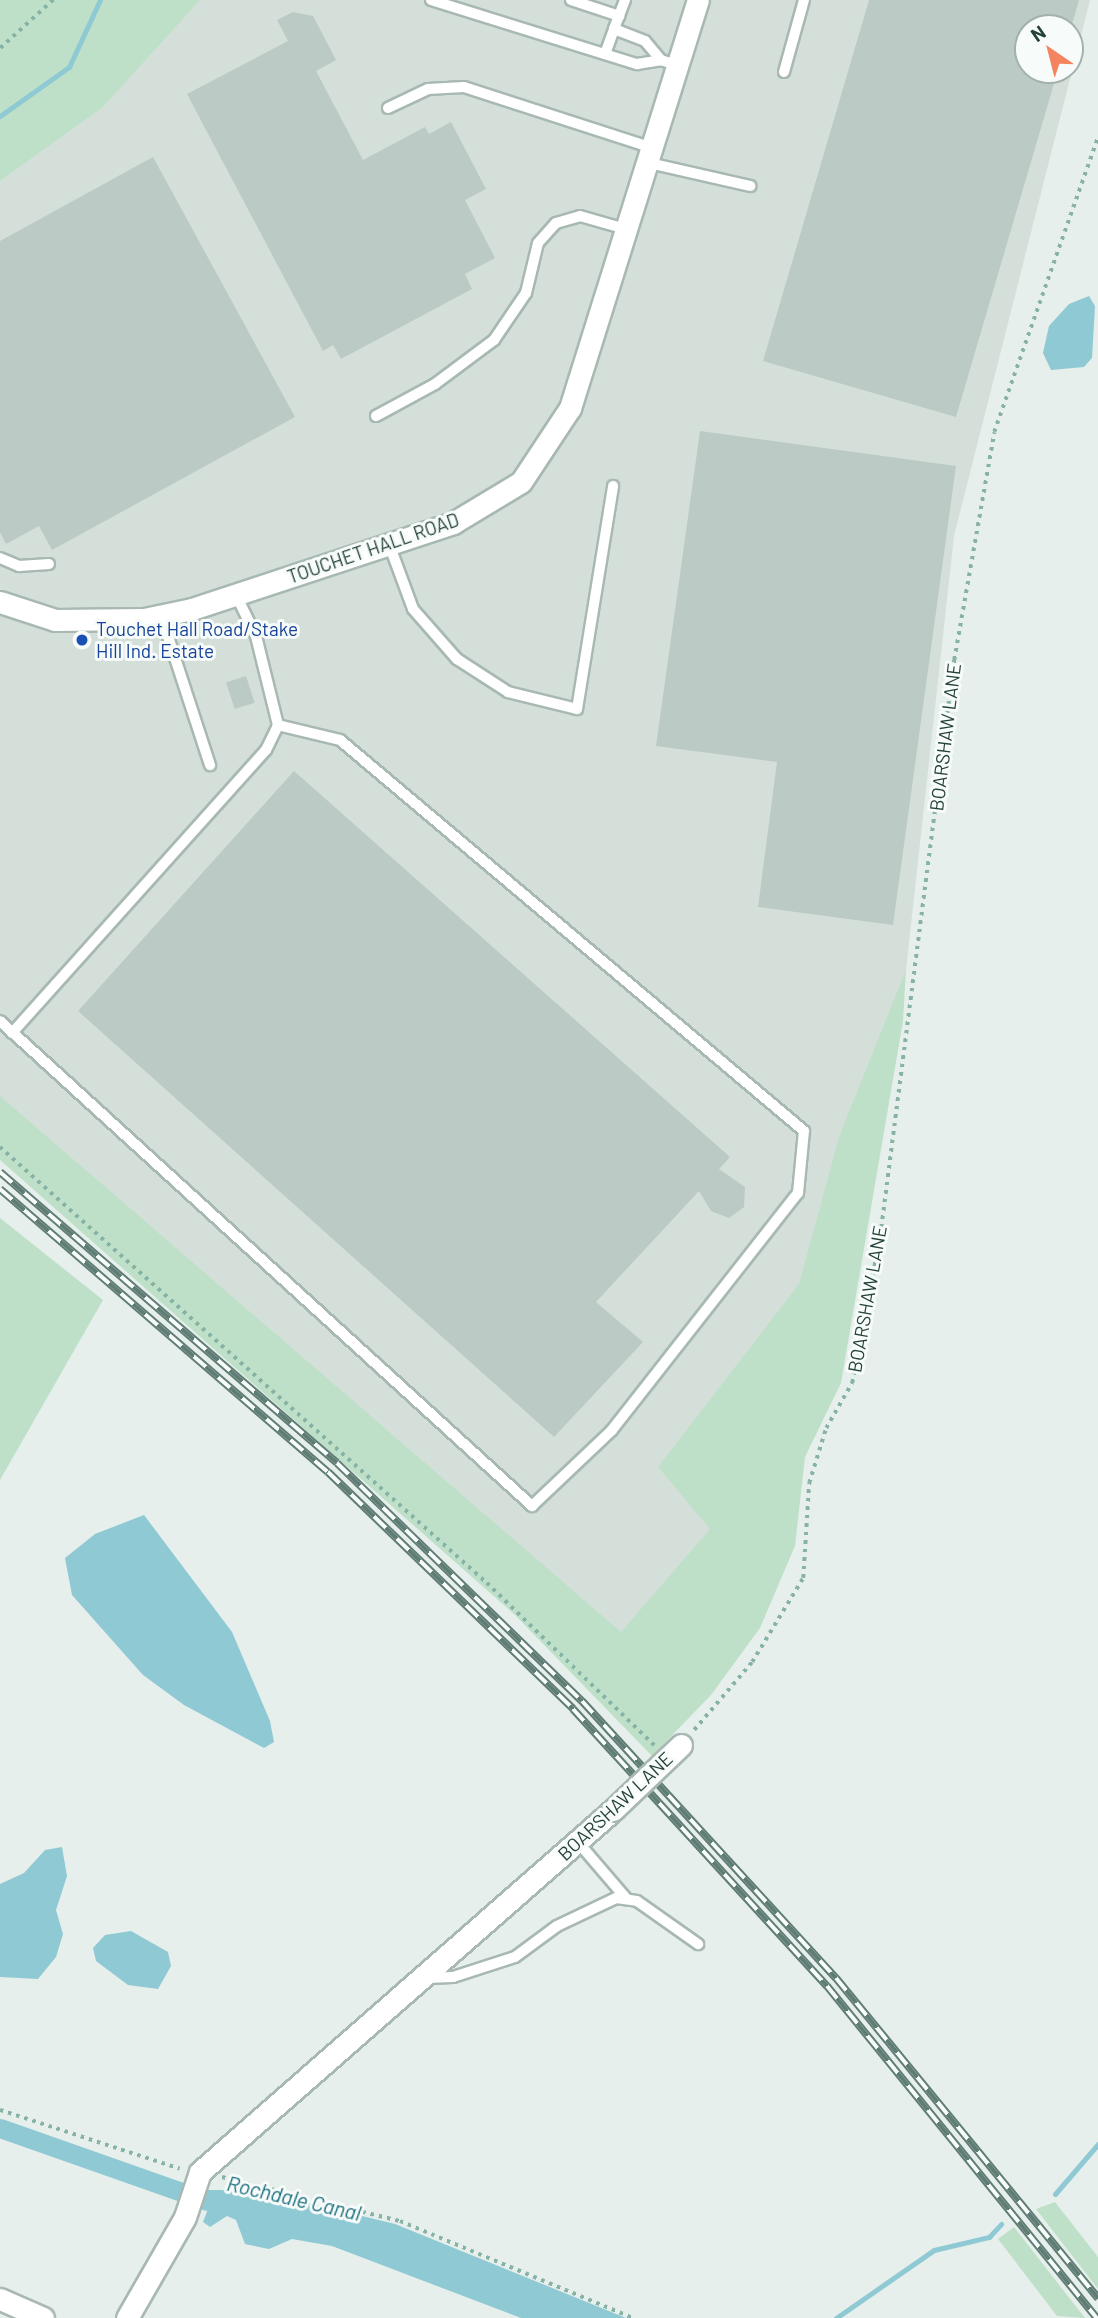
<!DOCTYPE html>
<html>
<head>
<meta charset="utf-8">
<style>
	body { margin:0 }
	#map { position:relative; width:1098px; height:2318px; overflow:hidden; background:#e6efeb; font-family:Barlow,sans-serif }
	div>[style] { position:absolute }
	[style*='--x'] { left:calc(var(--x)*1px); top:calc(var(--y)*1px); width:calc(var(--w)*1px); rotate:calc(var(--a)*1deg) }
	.built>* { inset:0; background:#d4dfda }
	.green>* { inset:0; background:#bfe0c8 }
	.water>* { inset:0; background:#8ec9d4 }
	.stream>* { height:5px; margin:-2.5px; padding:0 2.5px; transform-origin:2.5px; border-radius:2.5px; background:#8ec9d4 }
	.canal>* { height:19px; margin:-9.5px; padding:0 9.5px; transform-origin:9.5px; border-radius:9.5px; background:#8ec9d4 }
	.building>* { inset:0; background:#bbcac4; transform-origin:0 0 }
	.path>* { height:3.5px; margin-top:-1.75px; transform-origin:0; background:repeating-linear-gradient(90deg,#86b3a5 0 3.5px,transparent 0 8.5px) }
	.roads { filter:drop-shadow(2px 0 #a8b8b2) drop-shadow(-2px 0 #a8b8b2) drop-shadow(0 2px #a8b8b2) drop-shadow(0 -2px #a8b8b2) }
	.service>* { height:10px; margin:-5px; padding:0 5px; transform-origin:5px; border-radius:5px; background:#fff }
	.minor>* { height:21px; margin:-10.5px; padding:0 10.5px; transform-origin:10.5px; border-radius:10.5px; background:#fff }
	.tertiary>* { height:21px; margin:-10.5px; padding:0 10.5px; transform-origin:10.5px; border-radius:10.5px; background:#fff }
	.rail>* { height:8px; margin-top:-4px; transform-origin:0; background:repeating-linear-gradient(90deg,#f7fbf9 0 16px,#5f7d75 0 32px); box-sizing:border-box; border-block:2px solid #5f7d75 }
	.bridges { filter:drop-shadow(2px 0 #a8b8b2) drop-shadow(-2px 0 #a8b8b2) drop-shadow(0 2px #a8b8b2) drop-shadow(0 -2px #a8b8b2) }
	.minor-bridge>* { height:21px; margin:-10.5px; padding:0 10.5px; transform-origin:10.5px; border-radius:10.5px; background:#fff }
	.dots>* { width:19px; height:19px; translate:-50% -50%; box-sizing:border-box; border:4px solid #f7fbf9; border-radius:50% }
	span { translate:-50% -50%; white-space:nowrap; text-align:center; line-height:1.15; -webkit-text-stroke:6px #f7fbf9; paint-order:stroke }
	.street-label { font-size:19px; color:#24423a }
	.transit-label { font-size:19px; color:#164399 }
	.left { translate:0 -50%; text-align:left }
	.water-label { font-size:21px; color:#1c6f80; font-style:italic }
	.north { position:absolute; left:1014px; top:14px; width:70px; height:70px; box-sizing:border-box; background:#f7fbf9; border:2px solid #a3b1ad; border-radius:50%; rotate:325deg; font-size:19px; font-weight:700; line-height:28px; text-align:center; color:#24423a }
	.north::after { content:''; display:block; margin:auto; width:24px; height:32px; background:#f4845f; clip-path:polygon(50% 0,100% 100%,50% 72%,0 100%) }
</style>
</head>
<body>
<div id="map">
	<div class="built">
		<i style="clip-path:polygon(evenodd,0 0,1090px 0,954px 536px,906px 970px,723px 1534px,590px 1671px,0 1139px,0 0,1028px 28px,1070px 28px,1070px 70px,1028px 70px,1028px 28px)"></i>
	</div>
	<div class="green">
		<i style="clip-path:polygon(0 0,200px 0,103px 107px,0 181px)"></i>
		<i style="clip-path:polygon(906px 970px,903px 1021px,841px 1383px,805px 1457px,795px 1546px,760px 1628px,711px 1695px,652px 1756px,515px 1615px,0 1160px,0 1096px,621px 1632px,710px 1529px,658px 1467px,799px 1284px,840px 1134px)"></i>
		<i style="clip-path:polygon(0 1218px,103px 1300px,0 1480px)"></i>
		<i style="clip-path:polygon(1055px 2202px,1098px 2257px,1098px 2289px,1036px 2209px)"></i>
		<i style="clip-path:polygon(1014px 2227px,1085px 2318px,1057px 2316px,998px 2239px)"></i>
	</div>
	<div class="water">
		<i style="clip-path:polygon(1089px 296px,1095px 306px,1092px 358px,1084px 367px,1051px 370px,1043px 353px,1049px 326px,1069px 304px)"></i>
		<i style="clip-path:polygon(144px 1515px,232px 1632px,270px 1721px,274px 1742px,264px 1748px,184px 1705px,143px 1675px,72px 1595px,65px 1558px,95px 1534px)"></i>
		<i style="clip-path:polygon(62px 1847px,67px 1876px,56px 1910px,63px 1934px,56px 1957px,38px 1979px,0 1977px,0 1884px,24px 1873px,45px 1850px)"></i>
		<i style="clip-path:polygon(131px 1931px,168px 1952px,171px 1966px,158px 1989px,128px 1985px,96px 1961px,93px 1948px,105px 1935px)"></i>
		<i style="clip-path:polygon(201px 2190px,254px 2190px,395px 2224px,626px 2318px,521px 2318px,332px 2246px,292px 2239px,269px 2249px,245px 2244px,236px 2220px,227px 2216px,210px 2227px,203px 2222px,208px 2209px,197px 2201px)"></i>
	</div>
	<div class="stream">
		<i style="--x:0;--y:116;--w:85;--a:-35.4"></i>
		<i style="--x:69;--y:67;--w:74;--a:-65.2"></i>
		<i style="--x:1055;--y:2194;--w:66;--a:-49.3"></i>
		<i style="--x:836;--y:2318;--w:119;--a:-34.8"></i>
		<i style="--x:934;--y:2250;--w:57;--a:-13.3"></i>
		<i style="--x:989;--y:2237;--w:18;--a:-47"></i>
	</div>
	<div class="canal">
		<i style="--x:0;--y:2128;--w:219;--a:19.4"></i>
	</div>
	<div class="building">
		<i style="clip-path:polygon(869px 0,1079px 0,1071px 28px,1028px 28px,1028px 70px,1058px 70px,956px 417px,763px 361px)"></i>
		<i style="clip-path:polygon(293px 12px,313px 16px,336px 60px,316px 71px,363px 160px,425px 127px,429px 134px,451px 122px,486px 189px,465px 200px,495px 258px,465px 274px,472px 289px,341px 359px,333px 345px,323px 351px,187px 94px,288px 41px,277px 20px)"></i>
		<i style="clip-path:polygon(153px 157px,295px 417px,52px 550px,39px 526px,6px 544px,0 532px,0 241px)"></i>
		<i style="clip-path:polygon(700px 431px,956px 466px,893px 925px,758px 907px,777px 762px,656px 746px)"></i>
		<i style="left:246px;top:676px;width:28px;height:21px;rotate:72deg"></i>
		<i style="clip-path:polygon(294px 771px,730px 1157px,719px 1169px,745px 1187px,744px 1207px,729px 1218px,711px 1211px,699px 1191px,596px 1302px,643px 1342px,554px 1437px,78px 1011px)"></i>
	</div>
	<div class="path">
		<i style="--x:0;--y:48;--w:72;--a:-42.2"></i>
		<i style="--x:0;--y:1147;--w:654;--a:41.84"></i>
		<i style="--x:487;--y:1583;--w:233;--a:44.1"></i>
		<i style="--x:694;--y:1730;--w:89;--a:-49.5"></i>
		<i style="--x:752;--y:1662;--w:98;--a:-58.7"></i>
		<i style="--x:803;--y:1578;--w:95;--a:-86.4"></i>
		<i style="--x:809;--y:1483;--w:58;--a:-72.8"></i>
		<i style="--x:826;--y:1428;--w:52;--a:-60"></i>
		<i style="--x:852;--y:1383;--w:150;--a:-79.2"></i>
		<i style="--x:880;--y:1236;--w:581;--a:-82.68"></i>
		<i style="--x:954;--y:660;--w:231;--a:-80"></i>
		<i style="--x:994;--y:432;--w:313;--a:-70.6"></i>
		<i style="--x:0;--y:2110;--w:189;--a:18.1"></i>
		<i style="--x:222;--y:2177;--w:183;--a:13.9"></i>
		<i style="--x:400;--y:2221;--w:252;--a:22.6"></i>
	</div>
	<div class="roads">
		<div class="service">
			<i style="--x:431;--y:0;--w:216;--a:17.3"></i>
			<i style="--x:637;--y:64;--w:24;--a:-9"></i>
			<i style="--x:661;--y:60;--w:18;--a:19"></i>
			<i style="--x:571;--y:0;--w:51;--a:18.4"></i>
			<i style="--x:625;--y:0;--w:31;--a:111"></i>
			<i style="--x:614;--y:29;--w:33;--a:21"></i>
			<i style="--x:645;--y:41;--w:25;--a:50"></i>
			<i style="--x:605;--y:54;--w:27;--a:-70"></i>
			<i style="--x:784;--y:72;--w:75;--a:-74.5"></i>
			<i style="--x:388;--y:108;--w:44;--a:-25.4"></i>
			<i style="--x:428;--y:89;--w:36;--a:-3"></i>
			<i style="--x:464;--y:87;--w:199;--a:17.9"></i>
			<i style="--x:649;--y:163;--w:104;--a:12.8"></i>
			<i style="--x:376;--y:416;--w:67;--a:-28.5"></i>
			<i style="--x:435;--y:384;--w:74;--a:-36.7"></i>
			<i style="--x:494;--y:340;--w:57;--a:-55.8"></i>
			<i style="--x:526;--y:293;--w:51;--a:-76.5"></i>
			<i style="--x:538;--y:243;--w:27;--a:-48"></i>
			<i style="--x:556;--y:223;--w:25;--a:-16"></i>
			<i style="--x:580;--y:216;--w:51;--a:15.9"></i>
			<i style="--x:389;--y:544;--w:69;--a:69.7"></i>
			<i style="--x:413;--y:609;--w:67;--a:48.7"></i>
			<i style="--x:457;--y:659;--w:61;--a:32.9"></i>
			<i style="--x:508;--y:692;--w:71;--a:13.8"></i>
			<i style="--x:577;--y:709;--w:226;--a:-80.8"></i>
			<i style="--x:0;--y:558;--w:21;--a:23"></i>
			<i style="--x:19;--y:566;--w:30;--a:-4"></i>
			<i style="--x:161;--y:615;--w:158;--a:71.9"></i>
			<i style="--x:0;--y:1021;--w:720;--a:42.35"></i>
			<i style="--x:532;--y:1506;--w:110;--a:-43.5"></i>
			<i style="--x:612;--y:1430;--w:301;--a:-51.9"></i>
			<i style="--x:798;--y:1193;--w:62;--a:-84.5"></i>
			<i style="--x:804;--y:1131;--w:607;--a:-139.88"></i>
			<i style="--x:340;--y:740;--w:64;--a:-166.4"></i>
			<i style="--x:12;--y:1033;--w:380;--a:-48.1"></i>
			<i style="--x:266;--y:750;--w:28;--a:-64"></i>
			<i style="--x:278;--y:725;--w:92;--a:-103.9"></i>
			<i style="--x:256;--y:636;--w:46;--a:-116"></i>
			<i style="--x:577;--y:1841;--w:74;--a:49.4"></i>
			<i style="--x:426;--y:1978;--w:27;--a:-2"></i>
			<i style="--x:453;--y:1977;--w:65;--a:-17.9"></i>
			<i style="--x:515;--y:1957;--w:52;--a:-36.4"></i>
			<i style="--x:557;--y:1926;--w:65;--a:-25.4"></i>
			<i style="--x:616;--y:1898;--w:21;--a:8"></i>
			<i style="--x:637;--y:1901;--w:75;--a:35.2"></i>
		</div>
		<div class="minor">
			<i style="--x:0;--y:602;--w:58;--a:18.1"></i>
			<i style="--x:55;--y:620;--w:89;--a:-0.6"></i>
			<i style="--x:144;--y:619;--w:49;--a:-11.8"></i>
			<i style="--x:192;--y:609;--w:275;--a:-18.2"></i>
			<i style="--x:453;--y:523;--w:79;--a:-31.1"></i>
			<i style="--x:521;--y:482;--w:89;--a:-56.5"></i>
			<i style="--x:570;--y:408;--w:428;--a:-72.6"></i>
			<i style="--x:185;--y:2217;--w:47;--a:-71.6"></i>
			<i style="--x:200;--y:2172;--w:549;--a:-41.23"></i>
			<i style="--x:0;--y:2299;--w:47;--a:23.8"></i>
		</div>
		<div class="tertiary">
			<i style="--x:127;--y:2318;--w:116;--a:-60.1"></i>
		</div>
	</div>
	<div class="rail">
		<i style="--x:0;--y:1172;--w:445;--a:40.8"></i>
		<i style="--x:337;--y:1463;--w:342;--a:44.2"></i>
		<i style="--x:582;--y:1701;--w:376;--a:47.5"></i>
		<i style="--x:836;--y:1978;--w:414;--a:50.7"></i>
		<i style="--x:0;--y:1189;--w:433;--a:40.8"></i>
		<i style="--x:328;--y:1472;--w:341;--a:44"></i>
		<i style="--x:573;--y:1709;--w:376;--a:47.5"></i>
		<i style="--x:827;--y:1986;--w:428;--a:50.9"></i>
	</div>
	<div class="bridges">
		<div class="minor-bridge">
			<i style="--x:613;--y:1810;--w:94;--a:-43.7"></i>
		</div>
	</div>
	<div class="dots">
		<i style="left:82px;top:640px;background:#1a4fb4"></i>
	</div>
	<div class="street-label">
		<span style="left:373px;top:548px;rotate:-19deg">TOUCHET HALL ROAD</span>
		<span style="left:945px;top:737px;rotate:-83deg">BOARSHAW LANE</span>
		<span style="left:867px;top:1299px;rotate:-80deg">BOARSHAW LANE</span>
		<span style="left:615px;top:1806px;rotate:-43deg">BOARSHAW LANE</span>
	</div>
	<div class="transit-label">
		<span class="left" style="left:96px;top:640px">Touchet Hall Road/Stake<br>Hill Ind. Estate</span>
	</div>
	<div class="water-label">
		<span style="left:294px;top:2198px;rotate:13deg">Rochdale Canal</span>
	</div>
	<div class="north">N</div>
</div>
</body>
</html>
